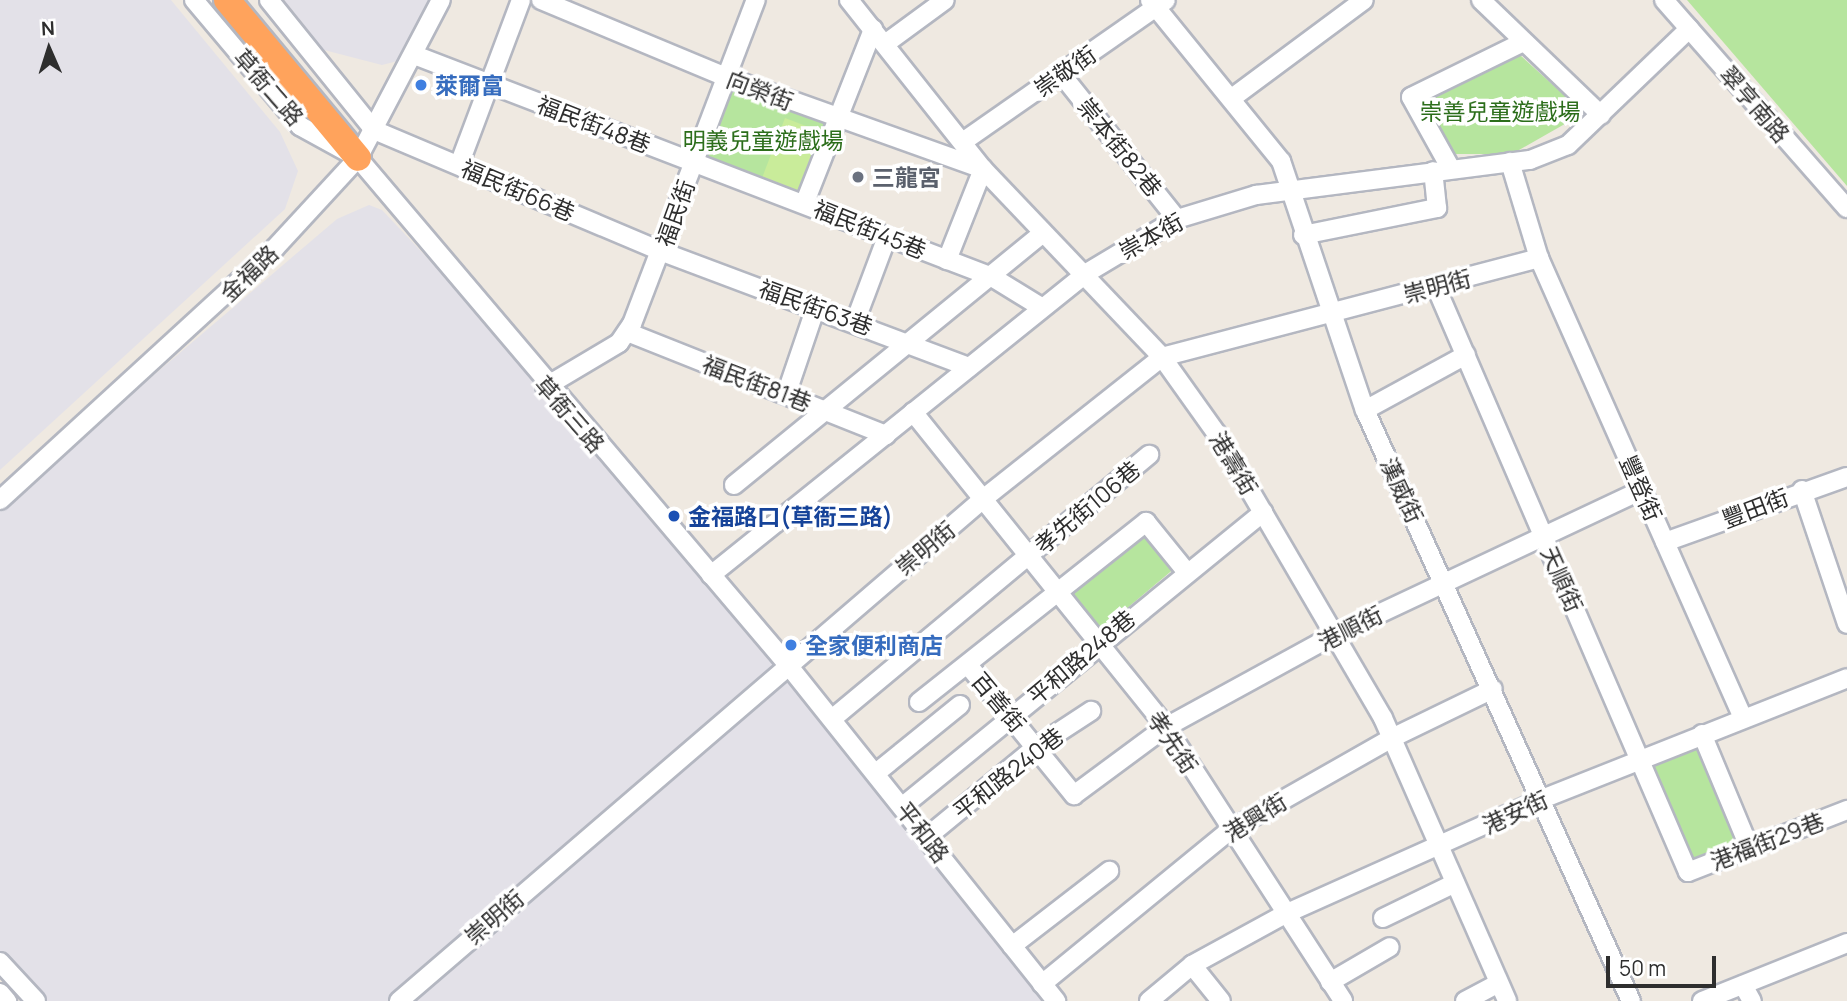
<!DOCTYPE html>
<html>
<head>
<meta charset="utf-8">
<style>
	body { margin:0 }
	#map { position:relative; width:1847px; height:1001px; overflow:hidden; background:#efe9e1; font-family:Manrope,"Noto Sans TC",sans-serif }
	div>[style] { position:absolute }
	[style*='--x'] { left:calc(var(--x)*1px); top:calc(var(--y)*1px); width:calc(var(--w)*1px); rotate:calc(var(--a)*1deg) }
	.industrial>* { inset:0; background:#e3e1e8 }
	.green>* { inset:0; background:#b6e59e; transform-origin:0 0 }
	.pitch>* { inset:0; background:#c9ec9a; transform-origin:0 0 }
	.roads { filter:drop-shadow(2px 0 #b4b7c1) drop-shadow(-2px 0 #b4b7c1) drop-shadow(0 2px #b4b7c1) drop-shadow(0 -2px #b4b7c1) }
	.minor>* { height:18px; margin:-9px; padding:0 9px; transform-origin:9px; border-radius:9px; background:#fff }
	.highway>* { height:26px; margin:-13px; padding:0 13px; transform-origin:13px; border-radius:13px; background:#ffa35c }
	.dots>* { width:19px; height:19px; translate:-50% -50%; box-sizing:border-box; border:4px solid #fff; border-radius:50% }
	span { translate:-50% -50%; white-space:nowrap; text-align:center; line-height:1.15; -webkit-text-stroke:7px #fff; paint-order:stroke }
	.street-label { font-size:23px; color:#2e2e2e }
	.shop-label { font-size:23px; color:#366cbe; font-weight:700 }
	.left { translate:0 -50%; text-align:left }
	.park-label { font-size:23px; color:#2c6e1b }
	.worship-label { font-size:23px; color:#5b616d; font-weight:700 }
	.transit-label { font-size:23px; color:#164399; font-weight:700 }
	.north { position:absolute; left:14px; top:14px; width:70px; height:70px; -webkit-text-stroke:5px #fff; paint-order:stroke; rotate:357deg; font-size:19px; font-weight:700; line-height:28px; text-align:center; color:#2e2e2e }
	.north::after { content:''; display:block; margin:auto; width:24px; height:32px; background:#2e2e2e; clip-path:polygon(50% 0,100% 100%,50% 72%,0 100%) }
	.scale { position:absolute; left:1606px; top:956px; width:110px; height:32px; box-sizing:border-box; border:4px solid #2e2e2e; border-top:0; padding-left:9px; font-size:21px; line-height:24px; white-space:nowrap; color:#2e2e2e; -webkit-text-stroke:5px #fff; paint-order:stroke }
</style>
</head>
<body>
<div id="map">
	<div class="industrial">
		<i style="clip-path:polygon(0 0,171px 0,280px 132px,298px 171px,285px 209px,0 470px)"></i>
		<i style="clip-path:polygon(284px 0,441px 0,417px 56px,382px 65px,324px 50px)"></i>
		<i style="clip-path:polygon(369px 205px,382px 210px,556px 394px,1056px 1001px,38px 1001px,0 959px,0 506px,337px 219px)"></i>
	</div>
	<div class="green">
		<i style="clip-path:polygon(1687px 0,1847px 0,1847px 186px)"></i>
		<i style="clip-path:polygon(1520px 55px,1584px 113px,1512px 154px,1450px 154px,1420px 99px)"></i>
		<i style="left:729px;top:83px;width:104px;height:83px;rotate:21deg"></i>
		<i style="left:1145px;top:524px;width:53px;height:103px;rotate:50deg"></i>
		<i style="left:1702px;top:744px;width:107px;height:59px;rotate:68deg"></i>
	</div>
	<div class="pitch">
		<i style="left:785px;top:118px;width:40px;height:66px;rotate:21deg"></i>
	</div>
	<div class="roads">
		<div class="minor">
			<i style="--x:194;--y:0;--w:165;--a:49.9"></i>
			<i style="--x:300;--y:126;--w:66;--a:28.9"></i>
			<i style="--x:358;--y:158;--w:665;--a:49.7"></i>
			<i style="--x:788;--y:665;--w:430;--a:51.4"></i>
			<i style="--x:269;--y:0;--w:167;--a:51.1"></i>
			<i style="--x:374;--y:130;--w:311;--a:22.9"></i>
			<i style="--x:660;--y:251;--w:330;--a:20.6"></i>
			<i style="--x:541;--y:0;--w:200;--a:22.6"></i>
			<i style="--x:726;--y:77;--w:273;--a:19.7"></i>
			<i style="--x:983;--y:169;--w:98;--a:111.6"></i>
			<i style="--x:849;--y:0;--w:216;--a:51.6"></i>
			<i style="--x:983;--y:169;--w:260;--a:46.4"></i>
			<i style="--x:1162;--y:357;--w:95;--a:54.5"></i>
			<i style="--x:1217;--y:434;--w:329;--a:59.7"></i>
			<i style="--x:1383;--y:718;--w:309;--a:66.3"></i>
			<i style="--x:1150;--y:0;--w:208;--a:50.9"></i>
			<i style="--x:1281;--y:161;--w:263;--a:71.4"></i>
			<i style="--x:1365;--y:410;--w:648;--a:65.77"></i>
			<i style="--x:1481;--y:0;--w:166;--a:43.8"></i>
			<i style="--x:1664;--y:0;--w:277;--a:48.7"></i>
			<i style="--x:885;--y:44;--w:74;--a:-36.3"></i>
			<i style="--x:417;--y:56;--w:616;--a:21.02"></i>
			<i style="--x:992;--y:277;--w:57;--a:31.5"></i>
			<i style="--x:1062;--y:75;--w:184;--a:51.4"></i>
			<i style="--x:1232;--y:98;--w:164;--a:-36.6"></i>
			<i style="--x:964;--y:141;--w:246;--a:-34.9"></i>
			<i style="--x:1510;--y:162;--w:100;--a:73.2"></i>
			<i style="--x:1539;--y:258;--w:503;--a:66.08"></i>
			<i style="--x:459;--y:165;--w:176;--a:-69.4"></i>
			<i style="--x:1451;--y:169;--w:82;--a:-119.1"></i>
			<i style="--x:1411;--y:97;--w:123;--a:-26.1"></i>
			<i style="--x:805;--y:202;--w:186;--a:-68.5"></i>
			<i style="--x:1303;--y:235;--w:137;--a:-11.4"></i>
			<i style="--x:1437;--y:208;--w:37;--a:-96"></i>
			<i style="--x:1436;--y:287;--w:637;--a:66.7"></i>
			<i style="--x:1688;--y:872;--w:171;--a:-21.3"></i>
			<i style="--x:855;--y:322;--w:91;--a:-69.4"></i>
			<i style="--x:627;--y:332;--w:279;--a:21.7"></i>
			<i style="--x:545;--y:387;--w:86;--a:-30.7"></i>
			<i style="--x:619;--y:343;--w:23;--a:-56"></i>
			<i style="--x:632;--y:324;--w:347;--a:-69.1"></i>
			<i style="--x:786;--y:395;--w:93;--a:-71.2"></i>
			<i style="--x:1365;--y:410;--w:115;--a:-28.6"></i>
			<i style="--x:913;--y:412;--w:404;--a:51.2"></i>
			<i style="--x:1166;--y:727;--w:326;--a:57.1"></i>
			<i style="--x:734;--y:485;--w:399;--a:-39.2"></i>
			<i style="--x:1802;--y:490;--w:141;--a:71.4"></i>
			<i style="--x:0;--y:500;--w:372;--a:-42.5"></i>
			<i style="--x:274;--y:249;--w:124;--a:-47.3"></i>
			<i style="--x:358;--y:158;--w:178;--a:-62.3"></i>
			<i style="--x:1665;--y:542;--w:193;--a:-19.7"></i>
			<i style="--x:711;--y:575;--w:480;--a:-38.8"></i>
			<i style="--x:1085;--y:274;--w:107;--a:-30.9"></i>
			<i style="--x:1177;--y:219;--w:83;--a:-16.9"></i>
			<i style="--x:1256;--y:195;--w:276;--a:-7.3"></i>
			<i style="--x:1530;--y:160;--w:41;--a:-21.5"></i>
			<i style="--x:1568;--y:145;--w:168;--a:-43.8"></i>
			<i style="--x:968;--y:665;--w:168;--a:50.8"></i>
			<i style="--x:1074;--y:795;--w:114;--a:-36.5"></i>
			<i style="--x:1166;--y:727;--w:196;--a:-28.7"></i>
			<i style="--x:1338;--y:633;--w:336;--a:-25.2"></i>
			<i style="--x:919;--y:702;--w:290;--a:-38.4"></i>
			<i style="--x:1146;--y:522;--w:62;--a:50.9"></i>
			<i style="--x:832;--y:719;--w:413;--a:-39.8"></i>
			<i style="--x:1702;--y:734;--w:122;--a:67.4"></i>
			<i style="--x:876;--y:773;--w:108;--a:-39"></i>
			<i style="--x:903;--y:806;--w:465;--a:-39.2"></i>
			<i style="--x:927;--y:837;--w:141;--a:-39.5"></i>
			<i style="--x:1036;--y:747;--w:66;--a:-33.2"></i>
			<i style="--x:1383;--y:918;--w:80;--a:-25.9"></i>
			<i style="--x:1012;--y:946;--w:123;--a:-37.7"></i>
			<i style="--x:0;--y:962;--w:53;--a:47.3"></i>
			<i style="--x:1192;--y:965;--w:46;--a:51.1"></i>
			<i style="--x:1330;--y:982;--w:69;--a:-30.3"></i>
			<i style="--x:1042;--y:984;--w:243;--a:-39.3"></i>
			<i style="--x:1230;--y:830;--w:186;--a:-29.6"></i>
			<i style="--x:1392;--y:738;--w:112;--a:-25.9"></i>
			<i style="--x:1743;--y:985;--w:18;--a:61"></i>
			<i style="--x:0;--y:993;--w:11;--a:49"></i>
			<i style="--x:399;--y:1001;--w:770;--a:-40.68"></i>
			<i style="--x:983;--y:499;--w:228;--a:-38.4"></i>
			<i style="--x:1162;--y:357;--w:390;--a:-14.7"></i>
			<i style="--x:1149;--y:1001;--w:56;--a:-39.9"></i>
			<i style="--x:1192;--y:965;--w:106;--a:-28.7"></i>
			<i style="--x:1285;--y:914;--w:282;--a:-24.1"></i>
			<i style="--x:1542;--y:799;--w:328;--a:-21.6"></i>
			<i style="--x:1465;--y:1001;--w:38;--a:-28"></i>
			<i style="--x:1702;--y:1001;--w:156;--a:-21.8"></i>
		</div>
		<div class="highway">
			<i style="--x:227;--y:0;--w:205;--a:50.3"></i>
		</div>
	</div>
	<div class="dots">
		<i style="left:421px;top:85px;background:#3f7fe0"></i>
		<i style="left:858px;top:177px;background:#6b7280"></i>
		<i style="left:674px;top:516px;background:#1a4fb4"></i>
		<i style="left:791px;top:645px;background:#3f7fe0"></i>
	</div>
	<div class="street-label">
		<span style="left:1065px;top:71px;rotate:-35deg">崇敬街</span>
		<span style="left:269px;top:87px;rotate:49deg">草衙二路</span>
		<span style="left:760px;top:90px;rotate:21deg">向榮街</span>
		<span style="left:1755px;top:104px;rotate:49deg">翠亨南路</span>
		<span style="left:594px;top:124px;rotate:21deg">福民街48巷</span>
		<span style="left:1120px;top:147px;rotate:51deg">崇本街82巷</span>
		<span style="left:518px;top:190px;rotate:23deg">福民街66巷</span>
		<span style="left:675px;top:213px;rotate:-70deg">福民街</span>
		<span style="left:870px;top:229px;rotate:22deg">福民街45巷</span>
		<span style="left:1151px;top:236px;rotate:-29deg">崇本街</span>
		<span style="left:249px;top:273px;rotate:-44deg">金福路</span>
		<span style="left:1437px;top:286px;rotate:-15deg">崇明街</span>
		<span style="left:816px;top:307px;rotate:20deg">福民街63巷</span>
		<span style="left:757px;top:383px;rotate:21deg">福民街81巷</span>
		<span style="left:570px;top:414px;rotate:49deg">草衙三路</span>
		<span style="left:1234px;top:463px;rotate:59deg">港壽街</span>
		<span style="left:1641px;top:488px;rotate:66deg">豐登街</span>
		<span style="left:1402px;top:490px;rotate:65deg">漢威街</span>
		<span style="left:1087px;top:507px;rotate:-40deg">孝先街106巷</span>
		<span style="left:1755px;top:508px;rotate:-21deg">豐田街</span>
		<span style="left:925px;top:548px;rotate:-40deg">崇明街</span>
		<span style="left:1562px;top:579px;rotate:66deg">天順街</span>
		<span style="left:1350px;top:628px;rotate:-27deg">港順街</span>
		<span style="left:1081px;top:657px;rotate:-40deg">平和路248巷</span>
		<span style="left:999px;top:702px;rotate:50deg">百善街</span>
		<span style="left:1173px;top:742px;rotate:56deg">孝先街</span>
		<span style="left:1008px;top:773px;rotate:-38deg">平和路240巷</span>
		<span style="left:1515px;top:812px;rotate:-25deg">港安街</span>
		<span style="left:1255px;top:817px;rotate:-32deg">港興街</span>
		<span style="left:923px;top:832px;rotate:52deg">平和路</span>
		<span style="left:1767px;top:841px;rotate:-21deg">港福街29巷</span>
		<span style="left:494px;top:917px;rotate:-41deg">崇明街</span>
	</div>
	<div class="shop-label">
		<span class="left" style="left:435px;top:85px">萊爾富</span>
		<span class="left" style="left:805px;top:645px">全家便利商店</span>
	</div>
	<div class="park-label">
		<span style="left:1500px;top:111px">崇善兒童遊戲場</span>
		<span style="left:763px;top:140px">明義兒童遊戲場</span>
	</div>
	<div class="worship-label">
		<span class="left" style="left:872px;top:177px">三龍宮</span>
	</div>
	<div class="transit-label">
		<span class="left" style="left:688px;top:516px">金福路口(草衙三路)</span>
	</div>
	<div class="north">N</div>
	<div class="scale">50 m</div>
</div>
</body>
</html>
